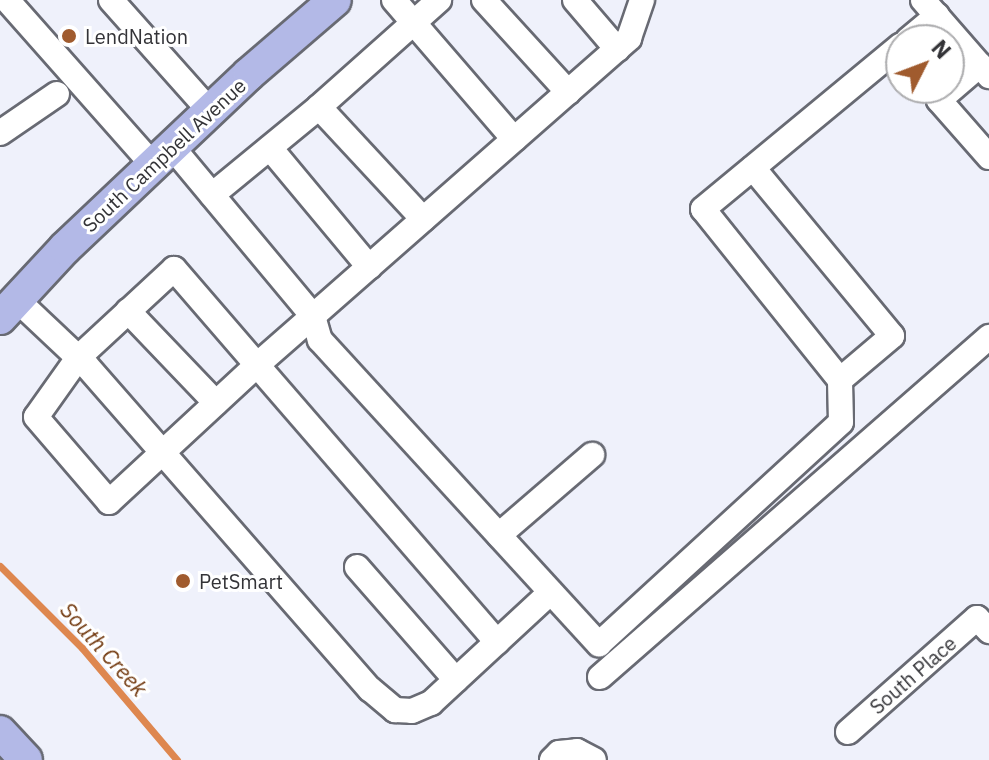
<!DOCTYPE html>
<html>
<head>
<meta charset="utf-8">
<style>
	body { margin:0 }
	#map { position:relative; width:989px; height:760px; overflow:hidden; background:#eff1fb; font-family:"IBM Plex Sans",sans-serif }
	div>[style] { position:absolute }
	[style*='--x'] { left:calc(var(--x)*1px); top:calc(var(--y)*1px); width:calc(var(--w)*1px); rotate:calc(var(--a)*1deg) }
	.stream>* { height:7px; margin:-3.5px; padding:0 3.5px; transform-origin:3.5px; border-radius:3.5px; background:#de874f }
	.roads { filter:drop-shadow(2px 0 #686a73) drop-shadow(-2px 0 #686a73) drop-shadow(0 2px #686a73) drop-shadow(0 -2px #686a73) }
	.minor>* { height:24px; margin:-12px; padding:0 12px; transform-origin:12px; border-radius:12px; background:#fff }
	.major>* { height:32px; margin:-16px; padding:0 16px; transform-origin:16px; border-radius:16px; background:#b3b9e7 }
	.dots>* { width:22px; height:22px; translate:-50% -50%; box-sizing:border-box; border:4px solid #fff; border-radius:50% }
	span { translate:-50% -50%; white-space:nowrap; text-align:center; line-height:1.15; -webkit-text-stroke:6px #fff; paint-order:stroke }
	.poi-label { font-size:20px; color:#333337 }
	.left { translate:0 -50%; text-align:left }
	.street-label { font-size:20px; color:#333337 }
	.water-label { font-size:22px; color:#71380e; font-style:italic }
	.north { position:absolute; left:885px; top:24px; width:80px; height:80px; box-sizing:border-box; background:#fff; border:2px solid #adadaf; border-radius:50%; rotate:48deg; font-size:22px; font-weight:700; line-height:32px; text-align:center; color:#333337 }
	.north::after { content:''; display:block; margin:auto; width:28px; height:36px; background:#a05b2e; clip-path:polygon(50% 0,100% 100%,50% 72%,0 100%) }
</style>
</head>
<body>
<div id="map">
	<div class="stream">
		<i style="--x:0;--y:566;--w:116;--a:45"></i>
		<i style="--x:82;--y:648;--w:147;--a:49.7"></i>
	</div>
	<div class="roads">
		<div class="minor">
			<i style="--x:7;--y:0;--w:220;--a:48.5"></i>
			<i style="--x:111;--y:0;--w:149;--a:48.3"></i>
			<i style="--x:394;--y:0;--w:184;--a:49.2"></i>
			<i style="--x:484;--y:0;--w:125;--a:47.6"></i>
			<i style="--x:575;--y:0;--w:65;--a:49.4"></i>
			<i style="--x:923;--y:0;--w:101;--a:49"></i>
			<i style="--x:908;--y:40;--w:38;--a:-40"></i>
			<i style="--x:980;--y:65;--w:54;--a:139.5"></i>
			<i style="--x:939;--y:100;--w:76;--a:48.7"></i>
			<i style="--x:319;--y:107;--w:161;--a:-41.7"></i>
			<i style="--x:0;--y:133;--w:69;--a:-34.4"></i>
			<i style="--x:172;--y:147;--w:220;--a:50.2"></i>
			<i style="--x:313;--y:316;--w:421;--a:-41.3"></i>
			<i style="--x:629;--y:38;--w:40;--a:-71.1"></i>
			<i style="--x:270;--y:148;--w:155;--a:50.2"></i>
			<i style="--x:753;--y:168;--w:218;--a:50.4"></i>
			<i style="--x:892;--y:336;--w:68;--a:139.8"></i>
			<i style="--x:212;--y:195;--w:139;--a:-39.4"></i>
			<i style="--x:319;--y:107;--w:153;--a:47.1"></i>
			<i style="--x:17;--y:300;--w:95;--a:43.3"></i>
			<i style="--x:86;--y:365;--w:431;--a:48.8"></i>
			<i style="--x:370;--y:689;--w:33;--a:40"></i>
			<i style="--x:395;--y:710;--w:17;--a:3"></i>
			<i style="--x:412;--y:711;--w:21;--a:-23"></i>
			<i style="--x:431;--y:703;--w:163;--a:-42.8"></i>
			<i style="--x:128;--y:311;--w:127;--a:46.3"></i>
			<i style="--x:499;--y:535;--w:123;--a:-40.7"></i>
			<i style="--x:357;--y:567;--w:150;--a:48.8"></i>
			<i style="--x:497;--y:642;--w:367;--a:-130.9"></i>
			<i style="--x:257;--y:365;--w:127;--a:-130.8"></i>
			<i style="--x:174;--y:269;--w:131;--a:137.2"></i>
			<i style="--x:78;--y:358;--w:72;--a:125.4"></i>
			<i style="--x:36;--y:417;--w:112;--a:49.3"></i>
			<i style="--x:109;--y:502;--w:202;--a:-42.8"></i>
			<i style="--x:257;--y:365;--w:74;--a:-41.2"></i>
			<i style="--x:313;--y:316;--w:25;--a:74"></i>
			<i style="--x:320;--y:340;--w:413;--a:47.5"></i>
			<i style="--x:599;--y:644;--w:328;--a:-42.5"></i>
			<i style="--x:841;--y:422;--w:42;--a:-91.4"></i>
			<i style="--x:840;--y:380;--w:219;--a:-128.7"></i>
			<i style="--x:703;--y:209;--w:257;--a:-39.6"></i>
			<i style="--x:600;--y:677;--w:517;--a:-41.15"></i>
			<i style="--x:848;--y:732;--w:172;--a:-41.5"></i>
			<i style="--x:977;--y:618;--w:18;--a:47"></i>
			<i style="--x:552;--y:760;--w:10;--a:-45"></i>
			<i style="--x:559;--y:753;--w:18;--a:-6"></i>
			<i style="--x:577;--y:751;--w:19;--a:28"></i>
		</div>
		<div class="major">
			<i style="--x:0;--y:318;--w:96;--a:-47.1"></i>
			<i style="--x:65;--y:248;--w:253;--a:-43.4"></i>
			<i style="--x:249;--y:74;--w:113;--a:-40.7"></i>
			<i style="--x:0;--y:732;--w:38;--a:47"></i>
		</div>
	</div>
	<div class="dots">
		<i style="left:69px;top:36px;background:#a05b2e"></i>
		<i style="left:183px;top:581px;background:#a05b2e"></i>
	</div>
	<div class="poi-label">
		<span class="left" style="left:85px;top:36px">LendNation</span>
		<span class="left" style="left:199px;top:581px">PetSmart</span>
	</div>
	<div class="street-label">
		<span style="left:164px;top:155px;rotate:-43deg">South Campbell Avenue</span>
		<span style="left:913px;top:675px;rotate:-41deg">South Place</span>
	</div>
	<div class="water-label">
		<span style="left:104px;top:649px;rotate:48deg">South Creek</span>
	</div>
	<div class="north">N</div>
</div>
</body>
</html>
